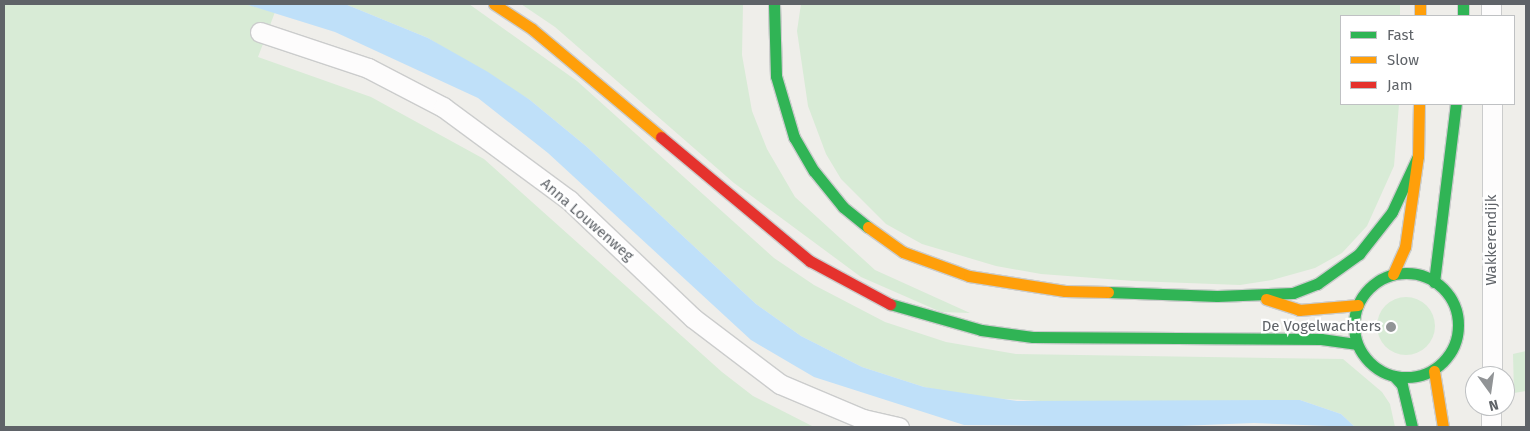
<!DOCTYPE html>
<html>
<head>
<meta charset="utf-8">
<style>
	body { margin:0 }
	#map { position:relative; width:1530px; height:431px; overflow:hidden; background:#efeeea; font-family:"Fira Sans",sans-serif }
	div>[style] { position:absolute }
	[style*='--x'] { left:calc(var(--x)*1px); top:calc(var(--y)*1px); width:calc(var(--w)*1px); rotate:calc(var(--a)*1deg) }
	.green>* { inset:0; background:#d8ebd6 }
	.round { border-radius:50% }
	.water>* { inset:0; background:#bfe0f9 }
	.roads { filter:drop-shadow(1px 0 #cbcccc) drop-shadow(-1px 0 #cbcccc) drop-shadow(0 1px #cbcccc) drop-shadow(0 -1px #cbcccc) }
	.street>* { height:19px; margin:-9.5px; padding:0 9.5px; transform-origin:9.5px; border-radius:9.5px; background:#fdfcfc }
	.fast>* { height:11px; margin:-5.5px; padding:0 5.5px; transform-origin:5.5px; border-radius:5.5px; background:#30b455 }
	.fast>.ring { margin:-5.5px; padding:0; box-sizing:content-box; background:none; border:11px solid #30b455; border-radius:50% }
	.slow>* { height:11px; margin:-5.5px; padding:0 5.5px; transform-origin:5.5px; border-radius:5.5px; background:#ff9f0a }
	.jam>* { height:11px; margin:-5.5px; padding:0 5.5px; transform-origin:5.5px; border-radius:5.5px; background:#e5322d }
	.dots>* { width:14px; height:14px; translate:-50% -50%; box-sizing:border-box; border:2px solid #fff; border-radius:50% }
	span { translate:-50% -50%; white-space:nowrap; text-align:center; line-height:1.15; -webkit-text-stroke:4.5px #fff; paint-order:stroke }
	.street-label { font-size:15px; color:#5f6368 }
	.poi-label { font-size:15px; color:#5f6368 }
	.right { translate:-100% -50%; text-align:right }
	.frame { position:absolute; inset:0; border:5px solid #5f6368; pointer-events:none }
	.legend { position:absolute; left:1340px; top:15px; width:175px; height:90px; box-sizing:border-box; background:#fff; border:1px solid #bfc1c3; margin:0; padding:6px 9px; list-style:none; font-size:15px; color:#5f6368 }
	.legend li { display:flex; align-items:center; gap:10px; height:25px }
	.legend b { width:25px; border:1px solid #bfc1c3 }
	.north { position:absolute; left:1465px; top:366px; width:50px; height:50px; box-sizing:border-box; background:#fff; border:1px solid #bfc1c3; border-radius:50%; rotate:166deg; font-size:14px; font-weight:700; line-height:20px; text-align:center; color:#5f6368 }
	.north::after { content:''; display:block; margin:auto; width:18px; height:22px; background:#919496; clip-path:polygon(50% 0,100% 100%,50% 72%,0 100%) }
</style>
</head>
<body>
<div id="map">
	<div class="green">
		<i style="clip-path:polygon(4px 4px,245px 4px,275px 12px,258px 57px,371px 97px,484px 159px,722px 372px,753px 396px,814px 427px,4px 427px)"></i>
		<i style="clip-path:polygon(345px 4px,469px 4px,577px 81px,774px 258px,814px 285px,885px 322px,946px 342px,1016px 354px,1343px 359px,1382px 392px,1390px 404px,1395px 427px,1355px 427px,1341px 414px,1300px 400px,1073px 403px,973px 397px,924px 387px,862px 367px,801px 336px,756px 304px,587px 147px,530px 100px,428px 38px)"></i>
		<i style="clip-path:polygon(521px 4px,743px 4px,742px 55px,752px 111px,767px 149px,795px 197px,875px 270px,970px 313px,941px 312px,861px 277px,734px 183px,555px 27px)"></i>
		<i style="clip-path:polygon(801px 4px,1400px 4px,1400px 16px,1341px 16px,1341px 104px,1399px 104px,1394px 166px,1367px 226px,1342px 253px,1315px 268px,1272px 280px,1240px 285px,1134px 281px,1041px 274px,996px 266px,922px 244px,886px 224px,841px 179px,826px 154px,808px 106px,797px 31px)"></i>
		<i class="round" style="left:1377px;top:297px;width:58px;height:58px"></i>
		<i style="clip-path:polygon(1526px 351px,1526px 391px,1514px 393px,1513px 354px)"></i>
	</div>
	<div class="water">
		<i style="clip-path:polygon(245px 4px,345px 4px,428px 38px,488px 72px,530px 100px,587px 147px,756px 304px,801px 336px,862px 367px,924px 387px,1017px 401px,1300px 400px,1341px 414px,1355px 427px,1254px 423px,1154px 427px,964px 425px,814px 377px,751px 340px,548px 153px,478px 98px,335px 32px)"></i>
	</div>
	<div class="roads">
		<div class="street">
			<i style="--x:1491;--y:4;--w:12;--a:90"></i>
			<i style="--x:260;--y:32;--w:114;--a:18.4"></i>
			<i style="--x:368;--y:68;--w:85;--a:27.5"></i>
			<i style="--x:443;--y:107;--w:157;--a:36.4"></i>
			<i style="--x:569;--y:200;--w:171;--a:43.6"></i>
			<i style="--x:693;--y:318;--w:109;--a:37.2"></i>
			<i style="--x:780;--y:384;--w:90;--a:22.9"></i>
			<i style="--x:863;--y:419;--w:37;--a:13"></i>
			<i style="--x:1492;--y:376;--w:272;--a:-90"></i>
			<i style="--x:1491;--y:427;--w:21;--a:-90"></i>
		</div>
		<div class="fast">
			<i style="--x:774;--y:4;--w:72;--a:88.4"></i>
			<i style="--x:776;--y:76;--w:64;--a:73.6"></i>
			<i style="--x:794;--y:137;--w:39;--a:60"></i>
			<i style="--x:814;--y:171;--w:46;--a:51.1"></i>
			<i style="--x:843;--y:207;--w:32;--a:39"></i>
			<i style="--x:1463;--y:4;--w:12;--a:90"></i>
			<i class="ring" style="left:1354px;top:273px;width:93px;height:93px"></i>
			<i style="--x:1434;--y:282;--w:179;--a:-83"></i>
			<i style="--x:1108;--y:292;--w:109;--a:2.1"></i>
			<i style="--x:1217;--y:296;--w:76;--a:-2.3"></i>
			<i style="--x:1293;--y:293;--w:26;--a:-21"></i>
			<i style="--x:1317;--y:284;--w:52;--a:-35.5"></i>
			<i style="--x:1359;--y:254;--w:53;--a:-51.8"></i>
			<i style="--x:1392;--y:212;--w:62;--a:-65.1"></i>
			<i style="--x:890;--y:304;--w:95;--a:15.9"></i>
			<i style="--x:981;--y:330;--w:52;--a:7.7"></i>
			<i style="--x:1033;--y:337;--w:288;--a:0.4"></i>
			<i style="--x:1321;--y:339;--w:35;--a:8"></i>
			<i style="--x:1394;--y:376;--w:12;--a:48"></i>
			<i style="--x:1402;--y:385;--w:43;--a:76.6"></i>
		</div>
		<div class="slow">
			<i style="--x:494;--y:4;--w:45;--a:33.3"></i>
			<i style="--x:532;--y:29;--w:168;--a:39.9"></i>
			<i style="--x:1420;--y:4;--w:12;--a:90"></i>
			<i style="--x:868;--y:227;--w:43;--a:35.5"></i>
			<i style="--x:903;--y:252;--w:70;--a:20"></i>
			<i style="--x:969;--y:276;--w:97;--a:8.9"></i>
			<i style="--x:1065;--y:291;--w:43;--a:1.3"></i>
			<i style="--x:1393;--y:274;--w:30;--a:-66"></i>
			<i style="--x:1405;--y:247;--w:92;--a:-81.9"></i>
			<i style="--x:1418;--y:156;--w:52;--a:-88.9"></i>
			<i style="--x:1266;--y:299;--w:35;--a:18"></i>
			<i style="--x:1299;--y:310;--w:59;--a:-4.8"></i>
			<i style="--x:1434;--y:371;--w:57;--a:80.9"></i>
		</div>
		<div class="jam">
			<i style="--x:661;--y:137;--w:194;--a:39.8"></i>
			<i style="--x:810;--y:261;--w:91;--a:28.3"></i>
		</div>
	</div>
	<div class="dots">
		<i style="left:1391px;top:327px;background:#919496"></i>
	</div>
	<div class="street-label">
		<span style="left:587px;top:220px;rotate:41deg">Anna Louwenweg</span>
		<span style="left:1492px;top:240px;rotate:-90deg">Wakkerendijk</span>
	</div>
	<div class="poi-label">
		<span class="right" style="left:1381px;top:327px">De Vogelwachters</span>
	</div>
	<div class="frame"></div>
	<ul class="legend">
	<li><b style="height:6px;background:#30b455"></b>Fast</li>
	<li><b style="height:6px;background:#ff9f0a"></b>Slow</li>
	<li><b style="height:6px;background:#e5322d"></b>Jam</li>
	</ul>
	<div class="north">N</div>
</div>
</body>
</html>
